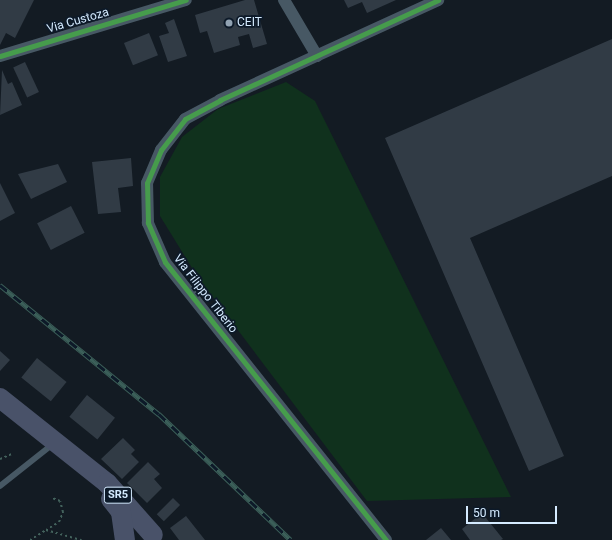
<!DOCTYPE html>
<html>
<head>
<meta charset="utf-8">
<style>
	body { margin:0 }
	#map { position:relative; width:612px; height:540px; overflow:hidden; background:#131b23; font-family:Roboto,sans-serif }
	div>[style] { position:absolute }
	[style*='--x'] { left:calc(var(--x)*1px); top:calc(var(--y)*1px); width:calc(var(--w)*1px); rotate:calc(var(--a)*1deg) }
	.green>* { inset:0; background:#10311d }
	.building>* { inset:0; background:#313b45; transform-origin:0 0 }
	.path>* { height:2px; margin-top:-1px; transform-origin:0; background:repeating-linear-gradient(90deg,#43625c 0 2px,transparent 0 5px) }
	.service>* { height:6px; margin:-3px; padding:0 3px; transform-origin:3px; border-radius:3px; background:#475864 }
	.minor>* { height:12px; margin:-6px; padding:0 6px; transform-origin:6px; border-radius:6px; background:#475864 }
	.primary>* { height:20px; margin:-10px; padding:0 10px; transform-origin:10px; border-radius:10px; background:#495269 }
	.rail>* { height:4.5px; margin-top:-2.25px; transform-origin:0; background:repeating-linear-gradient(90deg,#0d1a29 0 9px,#3b5f59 0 18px); box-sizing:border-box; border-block:1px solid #3b5f59 }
	.cycleway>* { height:5px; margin:-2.5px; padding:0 2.5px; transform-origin:2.5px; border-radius:2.5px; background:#469c4c }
	.dots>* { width:11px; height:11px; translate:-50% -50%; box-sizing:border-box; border:2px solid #0d1a29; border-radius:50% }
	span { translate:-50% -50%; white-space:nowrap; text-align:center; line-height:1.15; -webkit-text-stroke:3.5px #0d1a29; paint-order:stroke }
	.shield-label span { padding:1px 3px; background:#0d1a29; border:1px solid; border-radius:3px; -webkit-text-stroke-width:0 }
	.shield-label { font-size:11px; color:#d5ebff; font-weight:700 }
	.street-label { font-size:12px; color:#d5ebff }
	.poi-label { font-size:12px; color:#d5ebff }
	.left { translate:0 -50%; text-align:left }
	.scale { position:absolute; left:466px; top:506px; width:91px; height:18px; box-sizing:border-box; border:2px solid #d5ebff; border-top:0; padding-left:5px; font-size:12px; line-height:14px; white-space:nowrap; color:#d5ebff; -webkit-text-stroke:3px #0d1a29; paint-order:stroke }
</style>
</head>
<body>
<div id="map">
	<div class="green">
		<i style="clip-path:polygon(286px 82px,315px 101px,511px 497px,367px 501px,197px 276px,160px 216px,160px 177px,182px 137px,218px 109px)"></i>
	</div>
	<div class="building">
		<i style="clip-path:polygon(0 0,34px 0,15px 38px,6px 33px,0 45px)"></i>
		<i style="clip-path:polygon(245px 0,254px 0,267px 44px,253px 48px,249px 34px,238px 37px,240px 45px,214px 53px,207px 31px,200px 33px,195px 15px)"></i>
		<i style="clip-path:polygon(344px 0,396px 0,367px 13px,362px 2px,348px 8px)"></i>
		<i style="clip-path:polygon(174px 19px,187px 56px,168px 62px,159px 36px,169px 33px,165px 23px)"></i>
		<i style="left:149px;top:33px;width:24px;height:27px;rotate:68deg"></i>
		<i style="clip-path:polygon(612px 39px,612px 176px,470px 238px,564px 456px,529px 471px,385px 138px)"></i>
		<i style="left:25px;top:62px;width:33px;height:13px;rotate:65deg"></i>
		<i style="clip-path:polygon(2px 70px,8px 84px,12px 82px,22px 105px,0 115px)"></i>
		<i style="clip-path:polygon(131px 158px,133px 186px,118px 188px,121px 212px,98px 214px,92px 162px)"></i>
		<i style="clip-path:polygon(58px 164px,67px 182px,31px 199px,18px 174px)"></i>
		<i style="clip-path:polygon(0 183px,15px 213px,0 221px)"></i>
		<i style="left:71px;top:206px;width:30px;height:38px;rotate:63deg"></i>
		<i style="clip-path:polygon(0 351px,10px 360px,0 371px)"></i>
		<i style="left:37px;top:358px;width:38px;height:25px;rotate:39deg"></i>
		<i style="left:87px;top:395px;width:36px;height:28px;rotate:39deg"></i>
		<i style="clip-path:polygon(123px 438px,135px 450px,131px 454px,139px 462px,122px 479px,101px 459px)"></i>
		<i style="clip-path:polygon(148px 462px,160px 474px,154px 479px,162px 488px,147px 503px,127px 483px)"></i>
		<i style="left:173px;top:498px;width:10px;height:23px;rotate:45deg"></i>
		<i style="clip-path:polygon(482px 513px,503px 539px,501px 540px,470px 540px,462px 529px)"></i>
		<i style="clip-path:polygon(186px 516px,205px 540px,179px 540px,170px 528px)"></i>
		<i style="clip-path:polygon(441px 528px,451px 540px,426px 540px)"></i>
	</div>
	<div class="path">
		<i style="--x:0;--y:459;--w:13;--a:-23"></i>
		<i style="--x:46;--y:530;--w:15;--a:-32"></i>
		<i style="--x:59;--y:522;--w:11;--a:-68"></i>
		<i style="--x:63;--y:512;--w:11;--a:-105"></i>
		<i style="--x:60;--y:501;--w:9;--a:-159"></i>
		<i style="--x:30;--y:540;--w:19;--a:-32"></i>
		<i style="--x:46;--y:530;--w:37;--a:16"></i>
	</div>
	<div class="service">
		<i style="--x:0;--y:486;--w:68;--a:-38.4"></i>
	</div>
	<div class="minor">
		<i style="--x:284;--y:0;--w:65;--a:59.5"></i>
		<i style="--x:0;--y:56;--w:194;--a:-16.8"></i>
		<i style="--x:386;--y:540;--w:355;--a:-128.5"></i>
		<i style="--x:165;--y:262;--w:43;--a:-113.6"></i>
		<i style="--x:148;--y:223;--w:40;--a:-91.4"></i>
		<i style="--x:147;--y:183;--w:36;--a:-67"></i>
		<i style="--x:161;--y:150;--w:39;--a:-52"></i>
		<i style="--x:185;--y:119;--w:40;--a:-28"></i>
		<i style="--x:220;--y:100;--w:240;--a:-24.6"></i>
	</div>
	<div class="primary">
		<i style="--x:0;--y:398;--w:137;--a:38.5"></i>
		<i style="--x:107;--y:483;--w:69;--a:48.5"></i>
		<i style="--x:111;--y:499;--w:16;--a:52"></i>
		<i style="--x:121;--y:512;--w:28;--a:82"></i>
	</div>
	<div class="rail">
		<i style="--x:0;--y:285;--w:205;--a:39.1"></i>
		<i style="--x:159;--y:414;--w:182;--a:43.7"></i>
	</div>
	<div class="cycleway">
		<i style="--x:0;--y:56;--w:194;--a:-16.8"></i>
		<i style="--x:386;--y:540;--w:355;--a:-128.5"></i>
		<i style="--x:165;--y:262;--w:43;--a:-113.6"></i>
		<i style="--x:148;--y:223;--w:40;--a:-91.4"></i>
		<i style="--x:147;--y:183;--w:36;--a:-67"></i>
		<i style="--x:161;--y:150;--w:39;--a:-52"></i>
		<i style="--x:185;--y:119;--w:40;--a:-28"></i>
		<i style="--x:220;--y:100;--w:240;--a:-24.6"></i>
	</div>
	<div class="dots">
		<i style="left:229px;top:23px;background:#91a2b2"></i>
	</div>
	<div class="shield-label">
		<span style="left:118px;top:495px">SR5</span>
	</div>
	<div class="street-label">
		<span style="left:78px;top:21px;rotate:-16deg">Via Custoza</span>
		<span style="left:205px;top:294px;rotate:52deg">Via Filippo Tiberio</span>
	</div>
	<div class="poi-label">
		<span class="left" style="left:237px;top:23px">CEIT</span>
	</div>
	<div class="scale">50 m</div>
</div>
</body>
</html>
